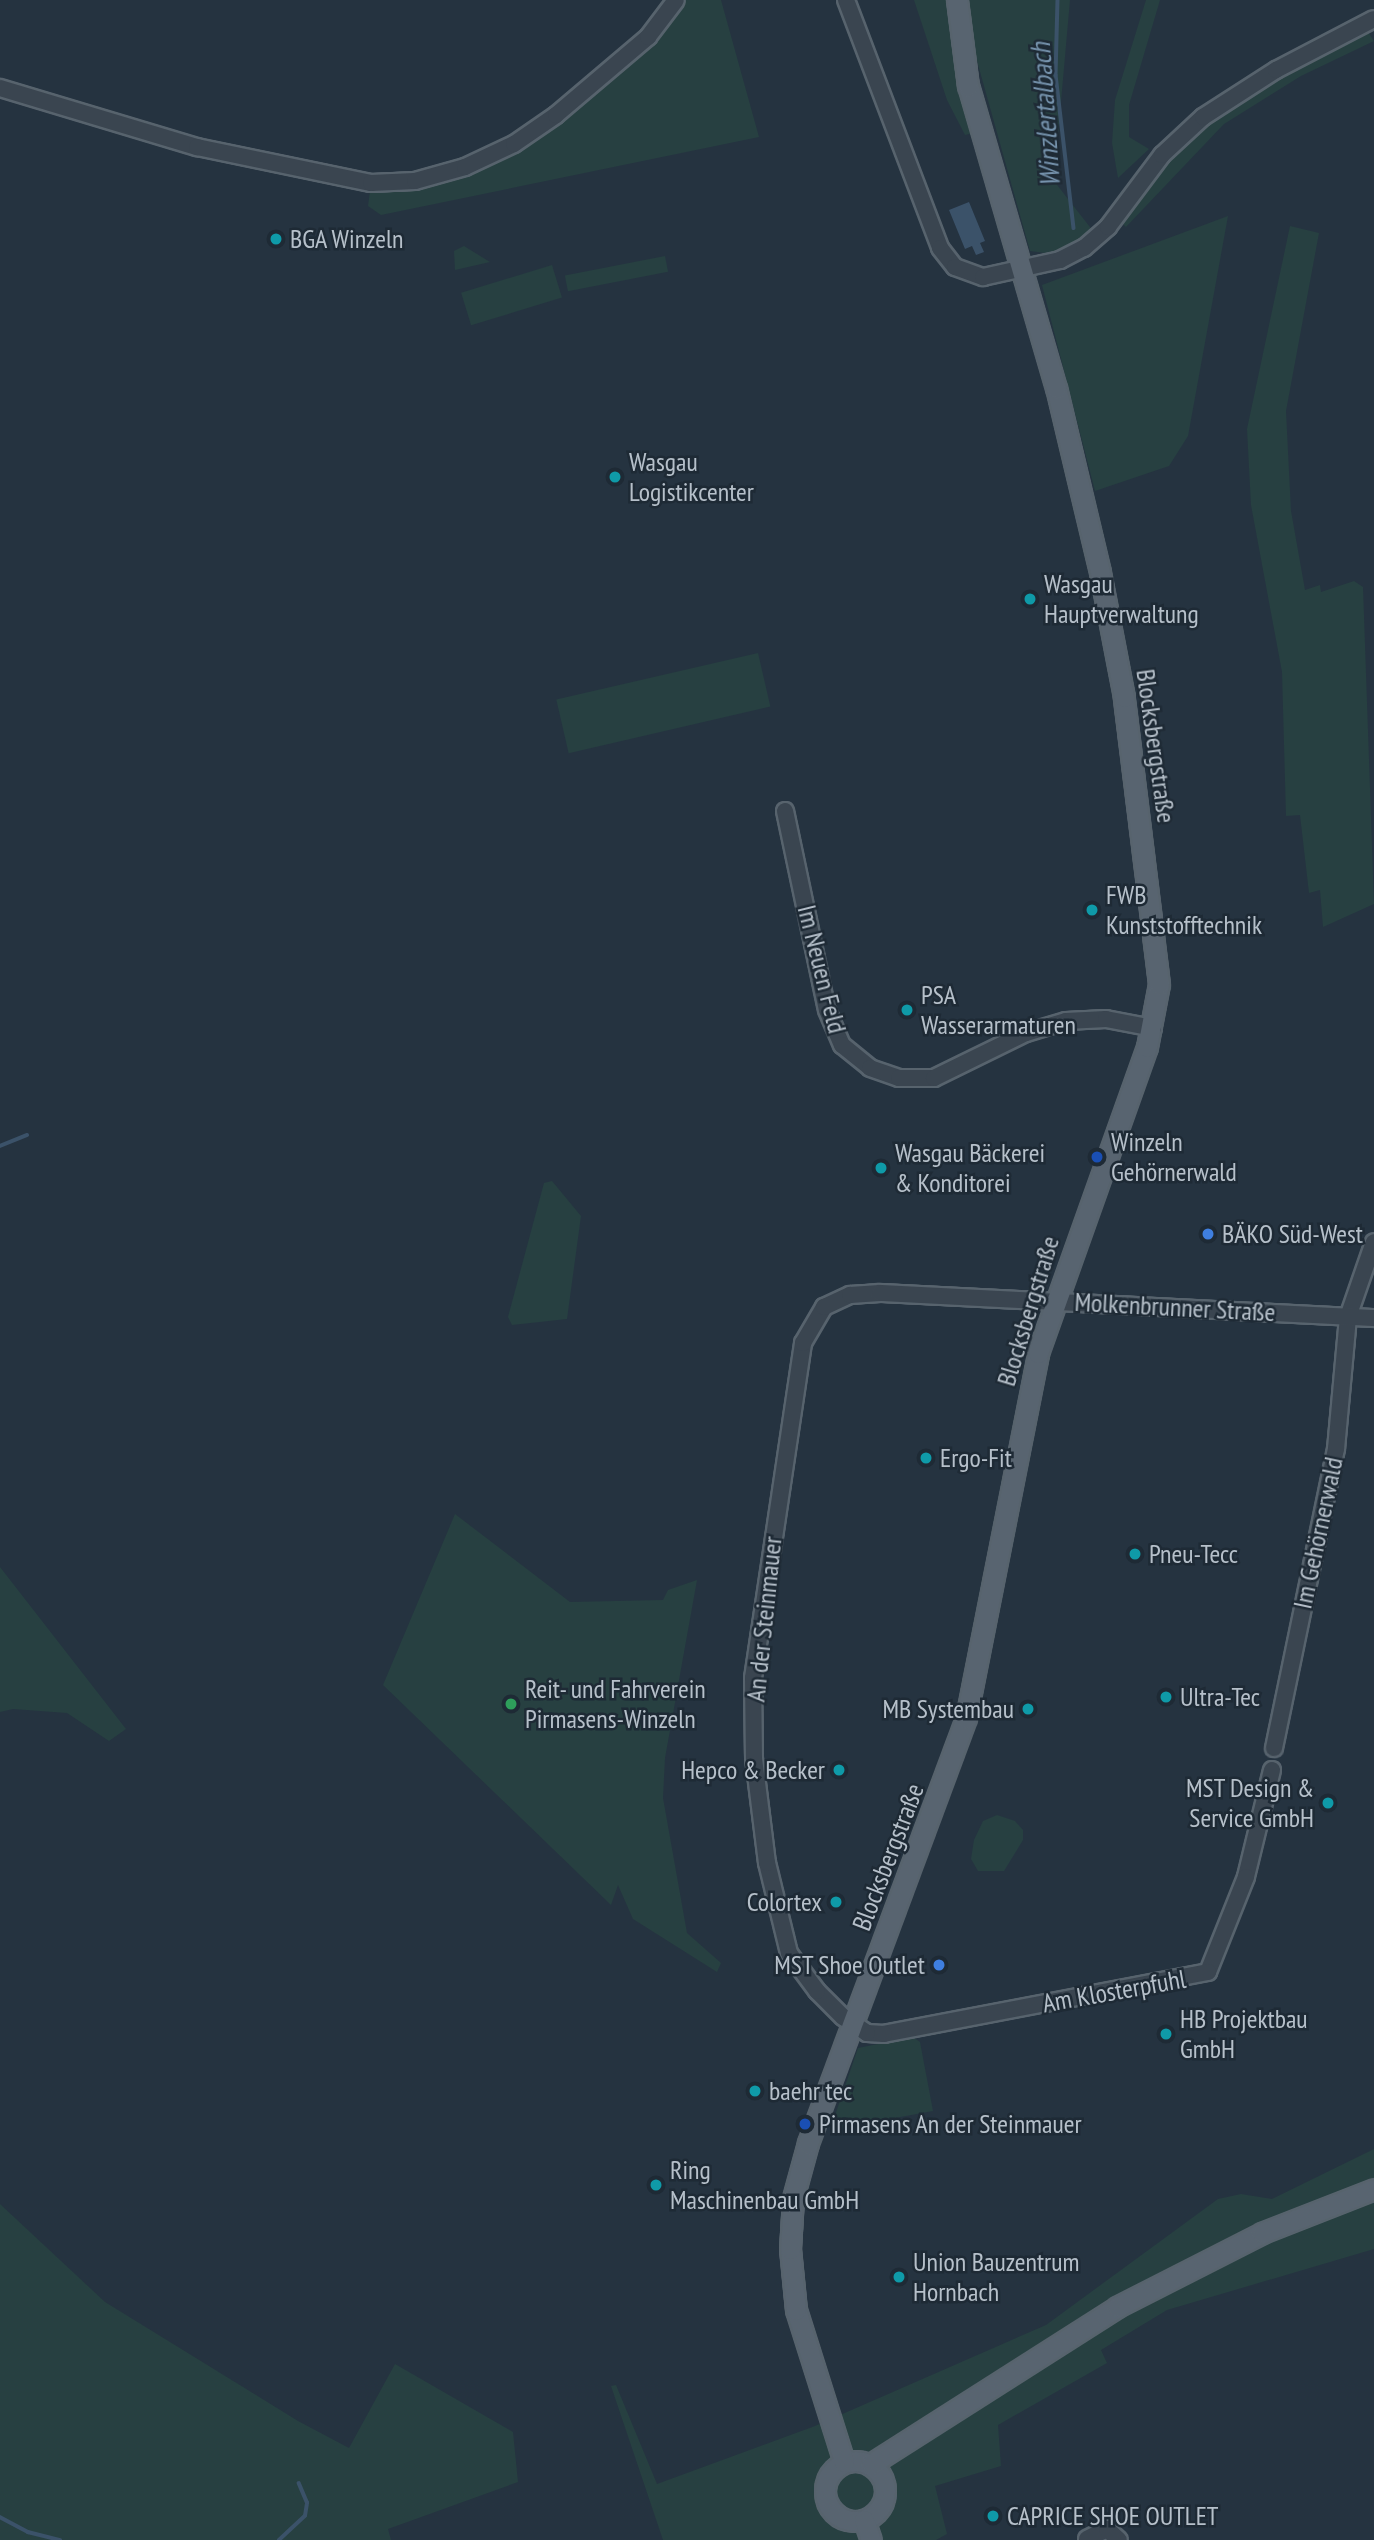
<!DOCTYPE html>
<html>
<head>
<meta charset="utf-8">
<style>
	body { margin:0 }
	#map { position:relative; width:1374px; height:2540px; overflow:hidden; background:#253340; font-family:"PT Sans Narrow",sans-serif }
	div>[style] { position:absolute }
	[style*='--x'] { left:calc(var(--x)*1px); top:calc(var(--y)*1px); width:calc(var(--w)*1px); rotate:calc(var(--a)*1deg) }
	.green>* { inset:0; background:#274041; transform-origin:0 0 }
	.water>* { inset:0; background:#3b5269 }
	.stream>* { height:3.5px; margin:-1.75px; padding:0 1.75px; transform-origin:1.75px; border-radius:1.75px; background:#3b5269 }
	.roads { filter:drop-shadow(2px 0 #57636d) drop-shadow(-2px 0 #57636d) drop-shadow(0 2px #57636d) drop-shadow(0 -2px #57636d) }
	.minor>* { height:16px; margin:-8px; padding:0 8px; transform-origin:8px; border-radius:8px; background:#3a4550 }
	.major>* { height:19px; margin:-9.5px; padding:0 9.5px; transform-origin:9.5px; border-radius:9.5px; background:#586470 }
	.major>.ring { margin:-9.5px; padding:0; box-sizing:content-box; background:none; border:19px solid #586470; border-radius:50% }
	.dots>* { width:19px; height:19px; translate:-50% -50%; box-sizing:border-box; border:4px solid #1e2a35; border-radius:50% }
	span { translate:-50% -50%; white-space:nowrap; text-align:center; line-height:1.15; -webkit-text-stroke:5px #1e2a35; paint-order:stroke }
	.poi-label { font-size:26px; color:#b6c0ca }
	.left { translate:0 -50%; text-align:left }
	.right { translate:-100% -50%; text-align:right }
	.street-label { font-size:26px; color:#b6c0ca }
	.water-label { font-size:28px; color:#7693ad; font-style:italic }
</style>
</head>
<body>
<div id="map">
	<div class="green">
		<i style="clip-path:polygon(676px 0,721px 0,759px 137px,381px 215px,368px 206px,371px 183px,465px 167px,556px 115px)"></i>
		<i style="clip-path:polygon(914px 0,1070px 0,1054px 181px,1093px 231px,1072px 247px,1045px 253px,1030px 251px,967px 25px,974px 133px,965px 135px,947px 100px)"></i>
		<i style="clip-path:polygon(1146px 0,1160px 0,1129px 105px,1129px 137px,1149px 149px,1118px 178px,1112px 143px,1115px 100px)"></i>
		<i style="clip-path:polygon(1366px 29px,1374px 41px,1301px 76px,1224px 124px,1126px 227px,1120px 221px,1164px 164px,1228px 105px)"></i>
		<i style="clip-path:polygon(1228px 216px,1188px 436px,1169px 466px,1095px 491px,1042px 285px)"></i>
		<i style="clip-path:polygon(1290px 226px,1319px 233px,1286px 411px,1291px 511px,1305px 590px,1320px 585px,1321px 592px,1354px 581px,1363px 587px,1374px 904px,1323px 927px,1320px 890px,1309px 893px,1300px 815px,1286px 816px,1282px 672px,1251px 505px,1247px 429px)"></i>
		<i style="clip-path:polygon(464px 246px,490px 262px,455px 270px,454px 251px)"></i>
		<i style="left:665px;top:256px;width:16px;height:102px;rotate:79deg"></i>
		<i style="left:552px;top:265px;width:34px;height:95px;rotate:73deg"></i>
		<i style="left:758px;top:653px;width:55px;height:207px;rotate:77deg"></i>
		<i style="clip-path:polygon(552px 1181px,581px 1216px,567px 1319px,512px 1325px,508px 1317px,544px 1183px)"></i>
		<i style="clip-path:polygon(455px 1514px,570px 1602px,663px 1600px,668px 1590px,697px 1580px,665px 1758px,663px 1798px,687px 1933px,721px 1963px,717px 1972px,633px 1919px,618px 1885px,611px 1905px,383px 1685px)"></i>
		<i style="clip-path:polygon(0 1567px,126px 1729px,109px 1741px,67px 1713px,13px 1709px,0 1712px)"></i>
		<i style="clip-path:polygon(997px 1815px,1015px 1821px,1023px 1830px,1023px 1840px,1004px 1871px,978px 1871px,971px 1859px,974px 1840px,983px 1821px)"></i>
		<i style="clip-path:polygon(913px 2037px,920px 2042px,933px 2111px,830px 2130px,858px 2048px)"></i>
		<i style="clip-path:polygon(1374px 2149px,1374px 2249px,1167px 2310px,1101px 2350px,1107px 2363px,998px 2425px,1001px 2466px,935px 2486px,947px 2534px,936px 2540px,663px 2540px,611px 2386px,616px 2385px,657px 2484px,815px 2426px,1046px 2325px,1218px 2199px,1241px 2194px,1272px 2199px)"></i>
		<i style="clip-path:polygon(0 2204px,105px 2302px,298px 2421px,349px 2448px,395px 2364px,513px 2432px,518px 2482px,388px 2529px,391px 2540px,0 2540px)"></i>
	</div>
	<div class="water">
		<i style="clip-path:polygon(969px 202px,985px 241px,980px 243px,984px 252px,976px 255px,972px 246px,965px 249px,949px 210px)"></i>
	</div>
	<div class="stream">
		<i style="--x:1058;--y:0;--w:75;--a:91.5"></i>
		<i style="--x:1056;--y:75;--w:154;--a:83.3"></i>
		<i style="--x:0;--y:1146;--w:29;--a:-22"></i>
		<i style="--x:0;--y:2517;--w:32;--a:28"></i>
		<i style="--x:28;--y:2532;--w:33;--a:14"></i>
		<i style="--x:279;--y:2540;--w:35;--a:-43"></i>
		<i style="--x:305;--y:2516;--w:13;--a:-81"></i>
		<i style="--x:307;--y:2503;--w:21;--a:-113"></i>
	</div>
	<div class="roads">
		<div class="minor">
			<i style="--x:846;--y:0;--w:265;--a:69.2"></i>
			<i style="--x:940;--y:248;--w:24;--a:52"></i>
			<i style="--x:955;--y:267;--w:30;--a:20"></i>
			<i style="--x:983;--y:277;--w:79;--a:-12.4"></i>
			<i style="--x:1060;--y:260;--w:27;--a:-27"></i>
			<i style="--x:1084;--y:248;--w:32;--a:-41"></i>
			<i style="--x:1108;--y:227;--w:90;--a:-53.1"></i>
			<i style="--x:1162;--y:155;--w:56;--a:-42.8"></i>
			<i style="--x:1203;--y:117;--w:87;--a:-32.8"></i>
			<i style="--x:1276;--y:70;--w:110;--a:-27.5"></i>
			<i style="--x:0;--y:88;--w:206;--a:16.7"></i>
			<i style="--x:197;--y:147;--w:178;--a:11.7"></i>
			<i style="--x:371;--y:183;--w:44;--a:-2.6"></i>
			<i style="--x:415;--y:181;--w:52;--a:-15.6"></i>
			<i style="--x:465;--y:167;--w:54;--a:-25.1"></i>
			<i style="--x:514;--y:144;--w:51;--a:-34.6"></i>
			<i style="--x:556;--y:115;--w:121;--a:-40.3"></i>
			<i style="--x:648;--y:37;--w:46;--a:-52.9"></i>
			<i style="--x:785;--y:811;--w:203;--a:78.1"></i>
			<i style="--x:827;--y:1010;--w:38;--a:67"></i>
			<i style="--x:842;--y:1045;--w:36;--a:39"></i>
			<i style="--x:870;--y:1068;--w:31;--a:19"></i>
			<i style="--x:899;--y:1078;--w:35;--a:0"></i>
			<i style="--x:934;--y:1078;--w:102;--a:-26.1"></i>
			<i style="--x:1026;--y:1033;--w:42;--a:-16.7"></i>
			<i style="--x:1066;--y:1021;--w:40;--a:-2.9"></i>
			<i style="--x:1106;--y:1019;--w:48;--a:10.8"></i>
			<i style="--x:1274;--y:1748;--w:305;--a:-78.3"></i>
			<i style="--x:1336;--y:1449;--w:133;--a:-84.8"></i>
			<i style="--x:1348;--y:1317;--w:79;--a:-70.9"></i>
			<i style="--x:1272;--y:1770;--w:110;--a:103.7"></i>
			<i style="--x:1246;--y:1877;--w:102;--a:111.8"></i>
			<i style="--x:1208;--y:1972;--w:330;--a:169.2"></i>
			<i style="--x:884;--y:2034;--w:17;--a:-177"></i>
			<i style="--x:867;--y:2033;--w:29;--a:-146"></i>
			<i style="--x:843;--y:2017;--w:37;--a:-135"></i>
			<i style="--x:817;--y:1991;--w:47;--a:-126.4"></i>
			<i style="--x:789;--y:1953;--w:93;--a:-103.7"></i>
			<i style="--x:767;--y:1863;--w:105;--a:-97.1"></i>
			<i style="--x:754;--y:1759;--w:81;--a:-90.7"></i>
			<i style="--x:753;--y:1678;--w:339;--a:-81.5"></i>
			<i style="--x:803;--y:1343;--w:42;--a:-59.7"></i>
			<i style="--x:824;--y:1307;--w:29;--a:-25"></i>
			<i style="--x:850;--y:1295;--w:30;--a:-4"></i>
			<i style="--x:880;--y:1293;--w:495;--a:2.9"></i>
			<i style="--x:1087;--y:2539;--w:22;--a:-27"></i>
			<i style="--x:1107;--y:2529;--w:16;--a:43"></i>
		</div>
		<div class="major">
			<i class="ring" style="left:825px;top:2461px;width:41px;height:41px"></i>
			<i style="--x:844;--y:2462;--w:159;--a:-107.5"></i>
			<i style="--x:796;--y:2310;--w:61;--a:-95.6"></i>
			<i style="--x:790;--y:2249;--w:51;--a:-86.6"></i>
			<i style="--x:793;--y:2198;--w:57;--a:-74.7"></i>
			<i style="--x:808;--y:2143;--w:453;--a:-69.6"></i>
			<i style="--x:966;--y:1718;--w:372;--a:-78.8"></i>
			<i style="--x:1038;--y:1353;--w:325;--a:-70.4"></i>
			<i style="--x:1147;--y:1047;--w:64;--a:-79.2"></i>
			<i style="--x:1159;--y:984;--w:289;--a:-97"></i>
			<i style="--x:1124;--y:697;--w:127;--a:-100.9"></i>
			<i style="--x:1100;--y:572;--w:189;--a:-103.4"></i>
			<i style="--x:1056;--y:388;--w:315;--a:-106.2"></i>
			<i style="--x:968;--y:86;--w:87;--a:-97.3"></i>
			<i style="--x:871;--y:2464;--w:292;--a:-32.5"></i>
			<i style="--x:1117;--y:2307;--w:163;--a:-27"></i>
			<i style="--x:1262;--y:2233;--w:120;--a:-21.4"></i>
			<i style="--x:864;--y:2520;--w:21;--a:71"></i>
		</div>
	</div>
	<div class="dots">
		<i style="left:276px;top:239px;background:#0f9aa8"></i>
		<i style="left:615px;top:477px;background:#0f9aa8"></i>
		<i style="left:1030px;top:599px;background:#0f9aa8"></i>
		<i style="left:1092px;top:910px;background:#0f9aa8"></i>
		<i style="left:907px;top:1010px;background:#0f9aa8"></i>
		<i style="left:1097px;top:1157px;background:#1a4fb4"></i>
		<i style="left:881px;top:1168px;background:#0f9aa8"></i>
		<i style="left:1208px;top:1234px;background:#3f7fe0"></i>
		<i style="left:926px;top:1458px;background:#0f9aa8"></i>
		<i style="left:1135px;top:1554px;background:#0f9aa8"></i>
		<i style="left:1166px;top:1697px;background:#0f9aa8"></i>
		<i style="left:511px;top:1704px;background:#2e9e5b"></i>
		<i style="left:1028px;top:1709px;background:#0f9aa8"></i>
		<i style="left:839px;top:1770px;background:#0f9aa8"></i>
		<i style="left:1328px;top:1803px;background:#0f9aa8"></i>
		<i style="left:836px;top:1902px;background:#0f9aa8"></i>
		<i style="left:939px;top:1965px;background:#3f7fe0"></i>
		<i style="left:1166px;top:2034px;background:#0f9aa8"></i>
		<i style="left:755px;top:2091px;background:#0f9aa8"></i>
		<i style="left:805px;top:2124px;background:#1a4fb4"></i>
		<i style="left:656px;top:2185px;background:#0f9aa8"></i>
		<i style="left:899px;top:2277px;background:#0f9aa8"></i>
		<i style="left:993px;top:2516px;background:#0f9aa8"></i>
	</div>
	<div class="poi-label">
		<span class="left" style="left:290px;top:239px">BGA Winzeln</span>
		<span class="left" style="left:629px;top:477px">Wasgau<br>Logistikcenter</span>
		<span class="left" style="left:1044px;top:599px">Wasgau<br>Hauptverwaltung</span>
		<span class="left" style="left:1106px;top:910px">FWB<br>Kunststofftechnik</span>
		<span class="left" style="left:921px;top:1010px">PSA<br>Wasserarmaturen</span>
		<span class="left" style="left:1111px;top:1157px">Winzeln<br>Gehörnerwald</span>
		<span class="left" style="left:895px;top:1168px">Wasgau Bäckerei<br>&amp; Konditorei</span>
		<span class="left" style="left:1222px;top:1234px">BÄKO Süd-West</span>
		<span class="left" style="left:940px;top:1458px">Ergo-Fit</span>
		<span class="left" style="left:1149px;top:1554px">Pneu-Tecc</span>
		<span class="left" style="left:525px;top:1704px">Reit- und Fahrverein<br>Pirmasens-Winzeln</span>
		<span class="left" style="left:1180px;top:1697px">Ultra-Tec</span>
		<span class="right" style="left:1014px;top:1709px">MB Systembau</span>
		<span class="right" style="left:825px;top:1770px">Hepco &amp; Becker</span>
		<span class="right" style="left:1314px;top:1803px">MST Design &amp;<br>Service GmbH</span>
		<span class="right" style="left:822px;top:1902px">Colortex</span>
		<span class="right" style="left:925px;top:1965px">MST Shoe Outlet</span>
		<span class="left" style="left:1180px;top:2034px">HB Projektbau<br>GmbH</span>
		<span class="left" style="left:769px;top:2091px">baehr tec</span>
		<span class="left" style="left:819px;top:2124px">Pirmasens An der Steinmauer</span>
		<span class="left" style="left:670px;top:2185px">Ring<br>Maschinenbau GmbH</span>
		<span class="left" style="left:913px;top:2277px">Union Bauzentrum<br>Hornbach</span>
		<span class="left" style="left:1007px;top:2516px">CAPRICE SHOE OUTLET</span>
	</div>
	<div class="street-label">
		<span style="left:1156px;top:746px;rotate:82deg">Blocksbergstraße</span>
		<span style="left:822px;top:969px;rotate:76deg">Im Neuen Feld</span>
		<span style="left:1175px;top:1307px;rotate:3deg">Molkenbrunner Straße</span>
		<span style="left:1028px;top:1311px;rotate:-73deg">Blocksbergstraße</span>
		<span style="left:1318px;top:1533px;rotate:-78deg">Im Gehörnerwald</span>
		<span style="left:764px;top:1619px;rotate:-84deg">An der Steinmauer</span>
		<span style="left:888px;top:1857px;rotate:-69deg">Blocksbergstraße</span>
		<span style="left:1114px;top:1991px;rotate:-10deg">Am Klosterpfuhl</span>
	</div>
	<div class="water-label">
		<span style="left:1045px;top:115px;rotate:-94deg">Winzlertalbach</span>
	</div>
</div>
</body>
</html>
